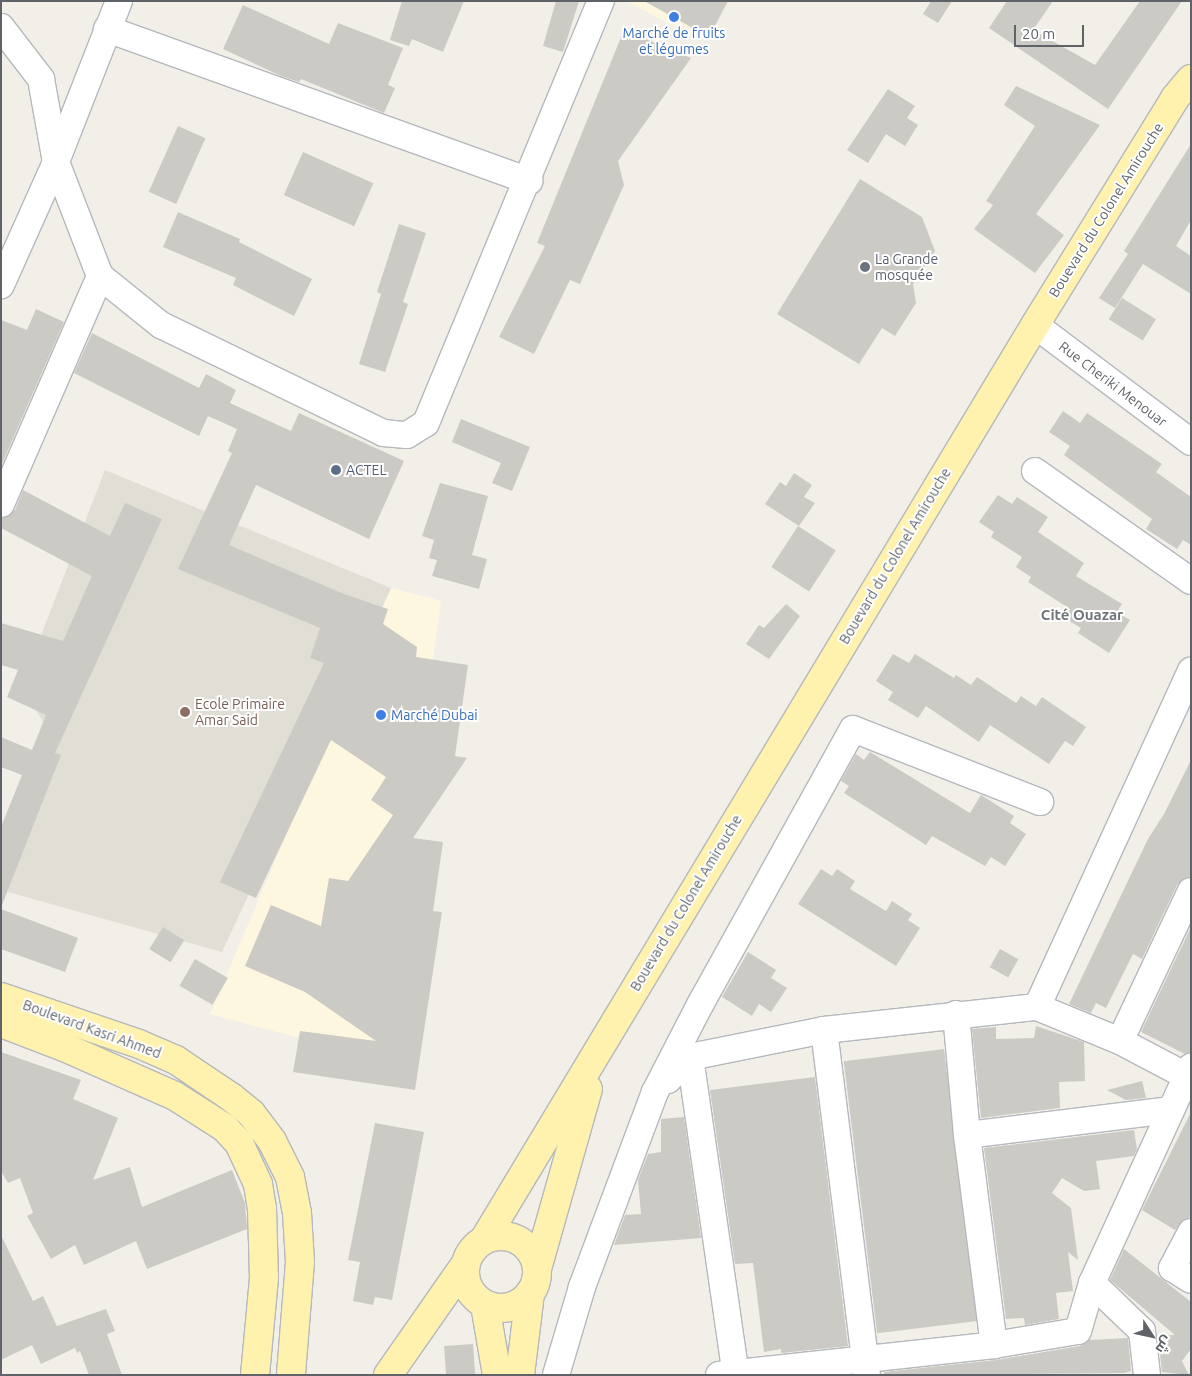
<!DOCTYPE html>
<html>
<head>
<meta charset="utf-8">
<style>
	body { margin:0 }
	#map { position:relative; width:1192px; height:1376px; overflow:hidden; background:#f1efe8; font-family:Ubuntu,Cairo,sans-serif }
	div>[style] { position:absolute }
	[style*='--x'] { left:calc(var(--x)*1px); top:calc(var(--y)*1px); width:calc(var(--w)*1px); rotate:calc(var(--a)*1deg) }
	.commercial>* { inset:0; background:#fef7e0 }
	.education>* { inset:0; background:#e1ded6 }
	.building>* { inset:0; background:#cccac5; transform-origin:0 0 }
	.roads { filter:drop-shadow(1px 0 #b5b8bc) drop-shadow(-1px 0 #b5b8bc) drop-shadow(0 1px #b5b8bc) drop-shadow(0 -1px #b5b8bc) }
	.minor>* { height:26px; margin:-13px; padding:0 13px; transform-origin:13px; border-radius:13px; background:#fff }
	.major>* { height:28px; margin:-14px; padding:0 14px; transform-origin:14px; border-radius:14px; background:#fff2af }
	.major>.ring { margin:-14px; padding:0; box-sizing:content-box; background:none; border:28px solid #fff2af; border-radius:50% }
	.dots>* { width:14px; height:14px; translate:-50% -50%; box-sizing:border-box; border:2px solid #fff; border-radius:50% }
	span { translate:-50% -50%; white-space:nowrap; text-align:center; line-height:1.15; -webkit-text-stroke:4px #fff; paint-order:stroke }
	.shop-label { font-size:14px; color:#366cbe }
	.left { translate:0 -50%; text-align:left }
	.street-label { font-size:14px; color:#5f6368 }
	.worship-label { font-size:14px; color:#5b616d }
	.service-label { font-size:14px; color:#4e5e75 }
	.education-label { font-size:14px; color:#785e54 }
	.neighbourhood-label { font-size:15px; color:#70757a; font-weight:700 }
	.frame { position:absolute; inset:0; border:2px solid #5f6368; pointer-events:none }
	.north { position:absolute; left:1127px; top:1311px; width:50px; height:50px; -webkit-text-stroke:4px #fff; paint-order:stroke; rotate:125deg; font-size:14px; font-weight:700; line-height:20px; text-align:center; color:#5f6368 }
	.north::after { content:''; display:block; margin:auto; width:18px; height:22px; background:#5f6368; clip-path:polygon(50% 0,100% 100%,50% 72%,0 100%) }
	.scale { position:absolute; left:1014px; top:25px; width:70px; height:22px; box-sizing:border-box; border:2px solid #5f6368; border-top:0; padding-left:6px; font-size:15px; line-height:18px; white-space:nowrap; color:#5f6368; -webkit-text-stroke:4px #fff; paint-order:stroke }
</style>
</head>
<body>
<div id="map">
	<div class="commercial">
		<i style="clip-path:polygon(627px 1px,701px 1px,684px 32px)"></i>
		<i style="clip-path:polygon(391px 588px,441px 601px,410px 830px,394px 1063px,210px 1014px)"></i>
	</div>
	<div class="education">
		<i style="clip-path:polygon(105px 470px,391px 588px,222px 952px,1px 890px,1px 872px,53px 737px,21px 687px)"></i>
	</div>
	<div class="building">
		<i style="clip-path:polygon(402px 1px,464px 1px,443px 52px,412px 39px,409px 46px,390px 40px)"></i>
		<i style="clip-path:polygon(556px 1px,579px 1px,563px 52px,543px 46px)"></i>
		<i style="clip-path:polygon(644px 1px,728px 1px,709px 37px)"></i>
		<i style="clip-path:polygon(931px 1px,952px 1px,938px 23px,923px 14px)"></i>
		<i style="clip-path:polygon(1007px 1px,1053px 1px,1033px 30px,1095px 65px,1140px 1px,1182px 1px,1108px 109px,989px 28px)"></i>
		<i style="clip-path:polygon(243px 5px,329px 44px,338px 23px,403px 48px,388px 85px,395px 88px,384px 113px,301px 79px,299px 82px,281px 76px,223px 49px)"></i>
		<i style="clip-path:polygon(624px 30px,691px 58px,618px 161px,624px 185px,580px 284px,570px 280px,534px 354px,499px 337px,545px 246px,537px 243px)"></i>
		<i style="clip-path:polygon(1016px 86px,1100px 125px,1036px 214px,1064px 235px,1035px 273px,974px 229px,993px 205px,986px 201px,1035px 126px,1004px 105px)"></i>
		<i style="clip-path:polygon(888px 89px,915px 106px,907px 118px,918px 125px,905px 146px,886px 134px,868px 163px,847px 150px)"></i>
		<i style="left:178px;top:126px;width:30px;height:72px;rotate:24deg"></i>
		<i style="clip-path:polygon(1191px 144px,1191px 220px,1176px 246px,1191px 256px,1191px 294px,1143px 264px,1115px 308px,1099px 298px,1128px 254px,1124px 251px)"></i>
		<i style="left:303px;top:152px;width:77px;height:47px;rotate:24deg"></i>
		<i style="clip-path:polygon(860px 179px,922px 217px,935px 251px,913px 284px,916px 303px,895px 336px,882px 328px,859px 364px,777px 314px)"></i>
		<i style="clip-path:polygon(178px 212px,240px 239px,239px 242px,312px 279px,294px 316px,233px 285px,236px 278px,163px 247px)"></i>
		<i style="clip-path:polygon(399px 224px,426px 233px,403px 302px,408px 304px,385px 372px,359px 364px,381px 294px,377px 292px)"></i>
		<i style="left:1122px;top:298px;width:40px;height:25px;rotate:32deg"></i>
		<i style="clip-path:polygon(36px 309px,64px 322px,1px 466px,1px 320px,27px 330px)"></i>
		<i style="clip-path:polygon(92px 333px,199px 388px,206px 374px,236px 390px,230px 403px,291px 431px,299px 413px,404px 461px,369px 539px,256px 485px,229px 545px,344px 594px,388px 609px,383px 624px,417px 647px,416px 657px,468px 665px,455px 756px,467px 758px,413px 838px,443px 842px,433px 911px,442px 912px,415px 1090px,293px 1072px,300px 1031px,376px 1041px,305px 992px,245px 966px,271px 905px,321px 926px,329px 878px,348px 881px,393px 815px,371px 800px,386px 777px,331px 740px,256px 898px,220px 882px,324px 663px,310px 658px,320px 628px,178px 569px,232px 453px,228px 451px,237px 429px,208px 416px,199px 436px,74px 373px)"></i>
		<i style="clip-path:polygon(1063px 411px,1080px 423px,1087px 413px,1162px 464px,1156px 472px,1191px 497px,1191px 545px,1183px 540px,1177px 549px,1146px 529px,1152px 519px,1064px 455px,1070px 446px,1049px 432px)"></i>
		<i style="clip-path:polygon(461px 419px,530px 447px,512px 491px,492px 483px,501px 463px,452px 442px)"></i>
		<i style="clip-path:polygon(794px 473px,812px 485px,804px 497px,815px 503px,799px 526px,765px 504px,780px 482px,786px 486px)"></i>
		<i style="clip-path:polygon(440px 483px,488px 496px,472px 555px,487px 559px,479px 589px,432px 576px,437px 560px,429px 558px,434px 540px,422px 536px)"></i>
		<i style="clip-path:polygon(23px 490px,110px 536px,125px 503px,162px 519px,55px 753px,61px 755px,2px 905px,1px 827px,22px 775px,1px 767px,1px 737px,32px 750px,46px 715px,7px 697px,18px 670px,1px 665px,1px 623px,63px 641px,92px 576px,1px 528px,1px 519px,15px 510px)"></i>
		<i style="clip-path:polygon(998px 495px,1012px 504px,1017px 497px,1048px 517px,1038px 532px,1084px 563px,1076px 576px,1122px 604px,1117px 612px,1130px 620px,1109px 653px,1078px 633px,1081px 628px,1064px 618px,1070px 609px,1028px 582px,1031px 577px,1016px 567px,1022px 557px,991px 537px,994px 532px,979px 522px)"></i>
		<i style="left:798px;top:526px;width:45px;height:49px;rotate:33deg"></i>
		<i style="clip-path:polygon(786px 604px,800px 616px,769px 659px,746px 644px,759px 625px,764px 628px)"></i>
		<i style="clip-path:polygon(893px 654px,909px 663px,915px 654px,954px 678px,956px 675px,971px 685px,977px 677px,1016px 703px,1021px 696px,1036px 706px,1042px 697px,1086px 727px,1073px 746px,1065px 741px,1049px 764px,990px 725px,979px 742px,926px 706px,918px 718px,888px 700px,893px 692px,876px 681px)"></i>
		<i style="clip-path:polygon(870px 752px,970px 813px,981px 795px,1014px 816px,1010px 823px,1026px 834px,1005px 866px,991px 857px,985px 866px,932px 836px,926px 845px,844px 793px,849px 786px,841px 781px,856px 754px,864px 760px)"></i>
		<i style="clip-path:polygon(1191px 760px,1191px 876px,1177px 885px,1142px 959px,1133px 954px,1106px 1008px,1096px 1003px,1091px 1013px,1069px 1004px,1148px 839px,1164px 814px)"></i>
		<i style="clip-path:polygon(821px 869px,832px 876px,837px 869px,855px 881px,850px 889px,886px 911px,892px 901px,912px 914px,908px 920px,920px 928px,896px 966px,798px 904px)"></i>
		<i style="clip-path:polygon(1px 909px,78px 938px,65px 972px,1px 949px)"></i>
		<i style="left:163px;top:927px;width:25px;height:26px;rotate:32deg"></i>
		<i style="clip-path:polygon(1191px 927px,1191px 1052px,1185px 1054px,1141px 1032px)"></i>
		<i style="left:1000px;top:949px;width:21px;height:21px;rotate:29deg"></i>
		<i style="clip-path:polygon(748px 952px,776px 970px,771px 978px,787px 988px,771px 1012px,759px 1004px,752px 1016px,722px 997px)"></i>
		<i style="left:195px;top:959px;width:38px;height:31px;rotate:30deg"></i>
		<i style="clip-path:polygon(1036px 1026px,1084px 1042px,1085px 1081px,1059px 1082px,1060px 1108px,981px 1118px,972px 1029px,996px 1027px,996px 1039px,1034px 1038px)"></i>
		<i style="left:944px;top:1049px;width:274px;height:101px;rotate:83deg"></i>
		<i style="clip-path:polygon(1px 1052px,81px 1080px,73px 1099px,118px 1118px,93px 1180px,130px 1167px,142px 1207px,232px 1170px,245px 1203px,247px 1229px,147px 1269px,136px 1241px,84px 1265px,75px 1245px,51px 1259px,27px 1216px,33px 1213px,20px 1178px,8px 1183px,1px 1171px)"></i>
		<i style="clip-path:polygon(815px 1077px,848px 1346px,781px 1353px,781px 1349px,764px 1352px,753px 1263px,735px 1264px,710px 1090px)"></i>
		<i style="clip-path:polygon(1142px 1081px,1146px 1098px,1126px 1100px,1107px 1090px)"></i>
		<i style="clip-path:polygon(1191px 1112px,1191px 1217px,1183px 1220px,1175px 1230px,1142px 1210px)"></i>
		<i style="clip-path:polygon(684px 1117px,701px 1238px,614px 1245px,625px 1215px,641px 1214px,638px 1180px,648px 1154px,661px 1152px,661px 1119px)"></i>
		<i style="clip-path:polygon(375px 1123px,424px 1132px,392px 1300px,375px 1297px,373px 1305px,353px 1301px,360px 1262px,348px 1260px)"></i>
		<i style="clip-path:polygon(1134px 1130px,1137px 1149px,1134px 1156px,1096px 1161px,1100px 1189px,1084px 1191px,1062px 1178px,1052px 1193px,1071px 1208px,1078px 1260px,1068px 1252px,1073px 1291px,1056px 1293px,1059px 1319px,1025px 1325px,1024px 1318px,1006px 1319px,984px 1148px)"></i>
		<i style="clip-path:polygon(1px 1235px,33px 1301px,43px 1296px,57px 1326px,106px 1309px,115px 1331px,107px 1334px,122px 1375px,89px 1375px,80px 1351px,77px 1353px,75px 1348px,41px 1364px,32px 1345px,1px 1360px)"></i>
		<i style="clip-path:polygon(1124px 1249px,1191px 1302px,1191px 1349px,1182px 1361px,1189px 1375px,1162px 1372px,1158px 1336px,1175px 1335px,1110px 1280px)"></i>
		<i style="clip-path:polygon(1128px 1338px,1131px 1371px,1124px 1373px,884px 1375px,884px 1372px,996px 1360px,1080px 1346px,1089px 1340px)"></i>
		<i style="left:473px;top:1344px;width:31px;height:29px;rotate:86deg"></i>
	</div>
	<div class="roads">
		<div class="minor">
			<i style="--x:119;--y:1;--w:173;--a:111.4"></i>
			<i style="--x:56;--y:162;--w:122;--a:68.9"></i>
			<i style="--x:100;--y:276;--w:78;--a:38.8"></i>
			<i style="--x:161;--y:325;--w:247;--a:25.9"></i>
			<i style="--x:383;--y:433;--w:24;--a:5"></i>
			<i style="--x:407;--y:435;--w:22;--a:-32"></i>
			<i style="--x:426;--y:423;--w:457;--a:-67.5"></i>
			<i style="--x:1;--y:27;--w:66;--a:52.4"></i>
			<i style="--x:41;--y:79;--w:84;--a:79.8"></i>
			<i style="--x:56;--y:162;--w:135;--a:114.1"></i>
			<i style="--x:107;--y:29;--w:449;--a:19.8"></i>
			<i style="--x:1035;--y:325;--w:195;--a:36.9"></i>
			<i style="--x:1035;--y:471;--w:191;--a:35.2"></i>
			<i style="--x:1;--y:504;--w:249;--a:-66.5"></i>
			<i style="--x:1037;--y:1007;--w:90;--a:22.3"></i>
			<i style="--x:1120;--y:1041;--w:75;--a:27.9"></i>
			<i style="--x:956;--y:1014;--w:121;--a:84.8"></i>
			<i style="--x:967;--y:1135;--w:212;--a:82.7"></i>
			<i style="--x:824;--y:1030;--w:347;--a:82.9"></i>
			<i style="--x:1120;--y:1041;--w:166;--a:-64.7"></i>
			<i style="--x:690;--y:1057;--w:321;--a:81.8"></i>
			<i style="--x:668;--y:1080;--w:32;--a:-46"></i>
			<i style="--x:690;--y:1057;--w:137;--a:-11.4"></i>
			<i style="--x:824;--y:1030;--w:214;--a:-6.2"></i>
			<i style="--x:1037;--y:1007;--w:370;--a:-65.4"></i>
			<i style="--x:967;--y:1135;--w:205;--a:-7"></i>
			<i style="--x:1191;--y:1232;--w:41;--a:117.8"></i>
			<i style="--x:1172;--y:1268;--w:22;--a:32"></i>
			<i style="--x:1092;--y:1283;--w:69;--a:43.8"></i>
			<i style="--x:1142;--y:1331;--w:44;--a:83.5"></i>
			<i style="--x:556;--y:1375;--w:92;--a:-73.5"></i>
			<i style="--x:582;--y:1287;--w:208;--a:-69.5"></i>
			<i style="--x:655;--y:1092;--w:100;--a:-62.7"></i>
			<i style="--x:701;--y:1003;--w:313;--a:-61"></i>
			<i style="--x:853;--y:729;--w:201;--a:21.3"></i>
			<i style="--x:719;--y:1375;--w:277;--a:-6.2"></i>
			<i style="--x:994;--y:1345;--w:85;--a:-9.5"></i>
			<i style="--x:1078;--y:1331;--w:50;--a:-73.7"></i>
			<i style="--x:1092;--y:1283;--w:238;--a:-65.4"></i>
		</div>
		<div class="major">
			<i style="--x:1;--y:997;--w:146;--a:18.8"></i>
			<i style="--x:139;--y:1044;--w:40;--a:23.4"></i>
			<i style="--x:176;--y:1060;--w:66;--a:33.9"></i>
			<i style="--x:231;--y:1097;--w:26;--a:39"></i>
			<i style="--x:251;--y:1113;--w:35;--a:53"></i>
			<i style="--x:272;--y:1141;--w:40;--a:63.4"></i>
			<i style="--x:290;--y:1177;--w:37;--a:79"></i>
			<i style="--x:297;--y:1213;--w:49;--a:86.5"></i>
			<i style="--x:300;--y:1262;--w:113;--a:94.6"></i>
			<i style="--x:1;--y:1023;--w:67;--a:20.9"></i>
			<i style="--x:64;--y:1047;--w:121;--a:23.8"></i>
			<i style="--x:175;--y:1096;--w:59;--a:32.6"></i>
			<i style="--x:225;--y:1128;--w:21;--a:47"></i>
			<i style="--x:239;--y:1143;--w:45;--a:65.1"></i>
			<i style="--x:258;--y:1184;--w:24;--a:81"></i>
			<i style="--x:262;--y:1208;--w:70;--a:88.4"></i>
			<i style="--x:264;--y:1278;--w:97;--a:95.3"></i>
			<i class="ring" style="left:465px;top:1236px;width:44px;height:44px"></i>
			<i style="--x:484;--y:1240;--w:1068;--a:-58.94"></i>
			<i style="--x:1035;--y:325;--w:267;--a:-58.3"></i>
			<i style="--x:1175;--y:98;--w:25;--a:-50"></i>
			<i style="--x:537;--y:1269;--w:187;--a:-74.2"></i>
			<i style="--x:485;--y:1305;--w:71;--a:80.3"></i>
			<i style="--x:388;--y:1375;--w:136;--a:-55.1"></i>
			<i style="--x:520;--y:1375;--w:83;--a:-83"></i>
		</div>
	</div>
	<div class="dots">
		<i style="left:674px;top:17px;background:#3f7fe0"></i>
		<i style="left:865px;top:267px;background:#6b7280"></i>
		<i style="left:336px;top:470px;background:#5c6f8a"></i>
		<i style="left:185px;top:712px;background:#8d6e63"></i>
		<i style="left:381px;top:715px;background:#3f7fe0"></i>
	</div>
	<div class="shop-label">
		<span style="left:674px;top:41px">Marché de fruits<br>et légumes</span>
		<span class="left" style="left:391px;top:715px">Marché Dubai</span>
	</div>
	<div class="street-label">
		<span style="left:1106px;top:210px;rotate:-58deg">Bouevard du Colonel Amirouche</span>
		<span style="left:1113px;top:384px;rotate:37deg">Rue Cheriki Menouar</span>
		<span style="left:895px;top:556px;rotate:-59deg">Bouevard du Colonel Amirouche</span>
		<span style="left:686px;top:903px;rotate:-59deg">Bouevard du Colonel Amirouche</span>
		<span style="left:92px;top:1029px;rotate:20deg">Boulevard Kasri Ahmed</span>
	</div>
	<div class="worship-label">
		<span class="left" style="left:875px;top:267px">La Grande<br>mosquée</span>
	</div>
	<div class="service-label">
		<span class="left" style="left:346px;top:470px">ACTEL</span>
	</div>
	<div class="education-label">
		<span class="left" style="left:195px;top:712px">Ecole Primaire<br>Amar Said</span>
	</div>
	<div class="neighbourhood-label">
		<span style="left:1082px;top:615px">Cité Ouazar</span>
	</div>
	<div class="frame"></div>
	<div class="north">ش</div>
	<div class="scale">20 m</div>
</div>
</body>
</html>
